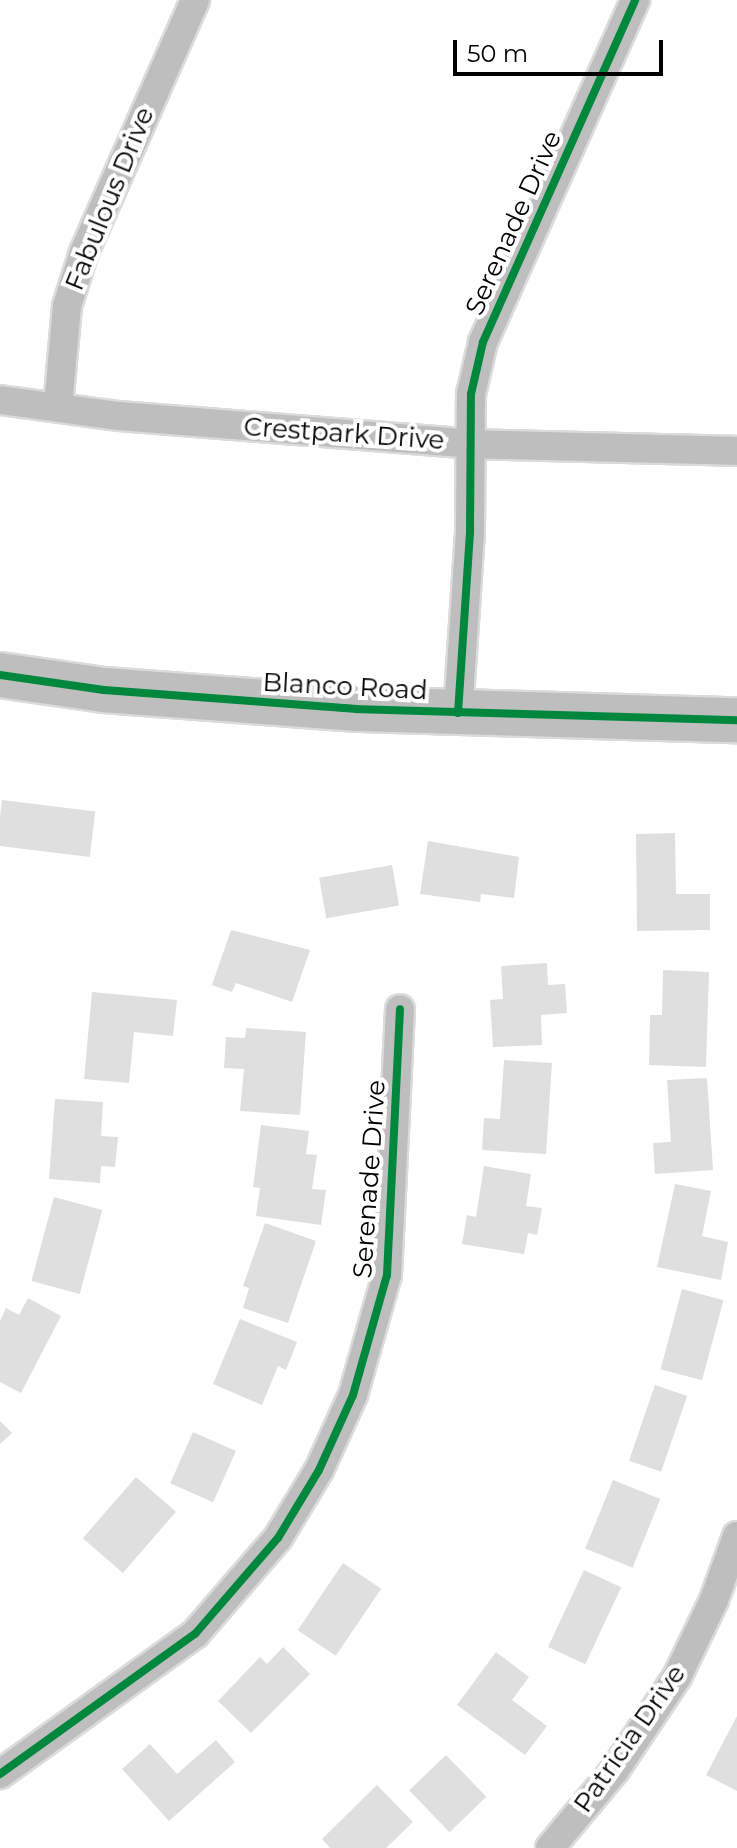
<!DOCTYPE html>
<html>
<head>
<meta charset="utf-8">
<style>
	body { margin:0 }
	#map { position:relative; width:737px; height:1848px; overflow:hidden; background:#fff; font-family:Montserrat,sans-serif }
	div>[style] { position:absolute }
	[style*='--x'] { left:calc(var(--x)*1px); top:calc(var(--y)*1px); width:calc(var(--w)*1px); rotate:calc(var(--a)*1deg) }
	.building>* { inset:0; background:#dfdfdf; transform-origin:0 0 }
	.roads { filter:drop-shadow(2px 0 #dbdbdb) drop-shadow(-2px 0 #dbdbdb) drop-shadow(0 2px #dbdbdb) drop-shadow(0 -2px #dbdbdb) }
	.minor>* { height:28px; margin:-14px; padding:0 14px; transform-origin:14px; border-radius:14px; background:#bebebe }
	.primary>* { height:44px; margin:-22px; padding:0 22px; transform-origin:22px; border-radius:22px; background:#bebebe }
	.cycleway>* { height:8px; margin:-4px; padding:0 4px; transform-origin:4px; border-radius:4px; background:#00873e }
	span { translate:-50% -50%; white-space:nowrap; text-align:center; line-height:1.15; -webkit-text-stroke:8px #fff; paint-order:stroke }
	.street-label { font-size:26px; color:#000 }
	.scale { position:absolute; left:453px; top:40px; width:210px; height:36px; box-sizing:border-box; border:4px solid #000; border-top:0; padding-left:10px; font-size:24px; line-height:28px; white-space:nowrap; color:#000; -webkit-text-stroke:6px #fff; paint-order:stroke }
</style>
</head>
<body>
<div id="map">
	<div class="building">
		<i style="left:2px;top:800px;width:94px;height:46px;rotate:7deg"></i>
		<i style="clip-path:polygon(675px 833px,676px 894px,710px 894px,710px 930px,637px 931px,636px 834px)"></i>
		<i style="clip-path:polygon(428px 841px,519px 857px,514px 898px,481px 894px,480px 902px,420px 894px)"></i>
		<i style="left:392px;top:865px;width:41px;height:74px;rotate:80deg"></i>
		<i style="clip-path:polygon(231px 930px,310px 950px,292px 1002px,236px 983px,232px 992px,212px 985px)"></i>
		<i style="clip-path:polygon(547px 963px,548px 985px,565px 984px,567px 1013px,541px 1015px,542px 1045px,493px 1047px,490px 1000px,503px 999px,501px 966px)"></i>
		<i style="clip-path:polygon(663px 970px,709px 972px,706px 1067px,649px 1065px,650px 1015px,662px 1015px)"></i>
		<i style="clip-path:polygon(92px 992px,177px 1000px,173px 1036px,134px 1032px,129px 1083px,84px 1079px)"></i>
		<i style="clip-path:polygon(246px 1028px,306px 1032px,300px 1115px,240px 1111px,244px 1069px,224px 1068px,226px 1037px,245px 1038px)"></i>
		<i style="clip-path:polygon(504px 1060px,552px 1063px,546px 1154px,482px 1150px,484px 1118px,500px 1119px)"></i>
		<i style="clip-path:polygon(707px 1078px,713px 1170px,655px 1174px,653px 1143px,671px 1142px,667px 1080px)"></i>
		<i style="clip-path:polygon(55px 1099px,103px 1102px,101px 1136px,118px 1137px,115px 1167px,101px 1166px,100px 1183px,49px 1179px)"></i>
		<i style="clip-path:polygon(261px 1125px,309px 1131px,306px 1154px,317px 1155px,312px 1189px,326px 1190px,321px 1225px,256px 1216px,260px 1188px,253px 1187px)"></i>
		<i style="clip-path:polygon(484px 1166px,531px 1174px,526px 1206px,542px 1208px,537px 1235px,528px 1233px,524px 1254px,462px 1244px,467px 1215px,476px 1217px)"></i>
		<i style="clip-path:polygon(675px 1184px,711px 1191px,702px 1236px,728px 1242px,721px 1280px,657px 1267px)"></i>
		<i style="left:54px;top:1197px;width:50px;height:87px;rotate:15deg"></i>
		<i style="clip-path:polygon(265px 1223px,316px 1241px,288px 1323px,243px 1308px,249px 1288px,243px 1286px)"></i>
		<i style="left:682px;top:1289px;width:43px;height:83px;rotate:15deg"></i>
		<i style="clip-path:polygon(28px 1298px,61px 1316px,21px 1393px,0 1382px,0 1321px,6px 1308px,19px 1315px)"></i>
		<i style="clip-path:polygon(240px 1319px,297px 1342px,286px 1370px,278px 1366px,262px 1405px,213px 1384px)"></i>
		<i style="left:655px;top:1385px;width:34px;height:80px;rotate:19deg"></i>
		<i style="clip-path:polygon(0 1421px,12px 1433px,0 1444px)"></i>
		<i style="left:193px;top:1432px;width:47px;height:56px;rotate:24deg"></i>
		<i style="left:136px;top:1477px;width:53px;height:81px;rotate:41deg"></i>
		<i style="left:613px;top:1480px;width:51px;height:74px;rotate:22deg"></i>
		<i style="left:343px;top:1563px;width:46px;height:81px;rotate:34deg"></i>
		<i style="left:584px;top:1570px;width:41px;height:85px;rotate:25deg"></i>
		<i style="clip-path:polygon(283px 1647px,310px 1674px,251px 1733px,218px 1701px,260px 1657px,267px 1664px)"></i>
		<i style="clip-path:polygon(496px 1652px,529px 1677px,512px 1700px,547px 1726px,525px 1755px,457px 1705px)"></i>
		<i style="clip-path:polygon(737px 1716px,737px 1791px,706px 1775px)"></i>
		<i style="clip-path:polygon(216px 1740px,235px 1762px,169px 1821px,122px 1769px,150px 1744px,177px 1774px)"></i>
		<i style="left:446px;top:1755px;width:58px;height:51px;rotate:46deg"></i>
		<i style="clip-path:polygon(377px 1785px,413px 1822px,386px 1848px,330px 1848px,322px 1839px)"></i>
	</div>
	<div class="roads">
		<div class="minor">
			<i style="--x:0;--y:400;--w:120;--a:7.7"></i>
			<i style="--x:119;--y:416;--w:353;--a:4.5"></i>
			<i style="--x:471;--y:444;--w:266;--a:1.5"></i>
			<i style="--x:58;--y:407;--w:101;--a:-84.9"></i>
			<i style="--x:67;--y:306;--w:57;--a:-72.5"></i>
			<i style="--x:84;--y:252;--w:275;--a:-66.2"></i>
			<i style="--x:458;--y:713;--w:181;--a:-86.2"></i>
			<i style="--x:470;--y:532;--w:138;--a:-89.6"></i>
			<i style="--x:471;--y:394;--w:53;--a:-77"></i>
			<i style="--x:483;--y:342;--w:374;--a:-66"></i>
			<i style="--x:0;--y:1774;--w:240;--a:-35.7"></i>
			<i style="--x:195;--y:1634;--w:127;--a:-49.2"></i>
			<i style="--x:278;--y:1538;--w:79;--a:-58.9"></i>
			<i style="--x:319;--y:1470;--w:82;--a:-65.6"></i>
			<i style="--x:353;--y:1395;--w:125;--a:-74.2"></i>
			<i style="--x:387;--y:1275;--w:266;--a:-87.2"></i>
			<i style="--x:550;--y:1848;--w:102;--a:-50.2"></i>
			<i style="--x:615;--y:1770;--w:112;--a:-56.3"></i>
			<i style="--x:677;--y:1677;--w:85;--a:-64.3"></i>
			<i style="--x:714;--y:1600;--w:68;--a:-70.2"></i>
		</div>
		<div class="primary">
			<i style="--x:0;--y:675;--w:105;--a:8.2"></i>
			<i style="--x:104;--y:690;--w:254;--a:4.3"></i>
			<i style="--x:357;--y:709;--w:380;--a:1.7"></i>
		</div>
	</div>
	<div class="cycleway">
		<i style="--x:0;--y:675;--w:105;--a:8.2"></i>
		<i style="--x:104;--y:690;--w:254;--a:4.3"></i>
		<i style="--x:357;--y:709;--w:380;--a:1.7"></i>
		<i style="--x:458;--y:713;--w:181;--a:-86.2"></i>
		<i style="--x:470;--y:532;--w:138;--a:-89.6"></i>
		<i style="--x:471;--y:394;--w:53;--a:-77"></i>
		<i style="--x:483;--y:342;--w:374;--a:-66"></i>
		<i style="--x:0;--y:1774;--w:240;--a:-35.7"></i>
		<i style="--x:195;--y:1634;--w:127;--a:-49.2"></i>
		<i style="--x:278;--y:1538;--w:79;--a:-58.9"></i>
		<i style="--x:319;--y:1470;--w:82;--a:-65.6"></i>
		<i style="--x:353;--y:1395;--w:125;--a:-74.2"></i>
		<i style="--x:387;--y:1275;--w:266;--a:-87.2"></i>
	</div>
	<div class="street-label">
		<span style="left:110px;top:199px;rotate:-68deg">Fabulous Drive</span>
		<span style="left:514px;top:223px;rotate:-66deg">Serenade Drive</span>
		<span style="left:344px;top:434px;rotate:4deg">Crestpark Drive</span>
		<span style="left:345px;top:687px;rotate:3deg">Blanco Road</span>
		<span style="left:370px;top:1179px;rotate:-86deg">Serenade Drive</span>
		<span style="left:630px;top:1739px;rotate:-55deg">Patricia Drive</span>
	</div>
	<div class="scale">50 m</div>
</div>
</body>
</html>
